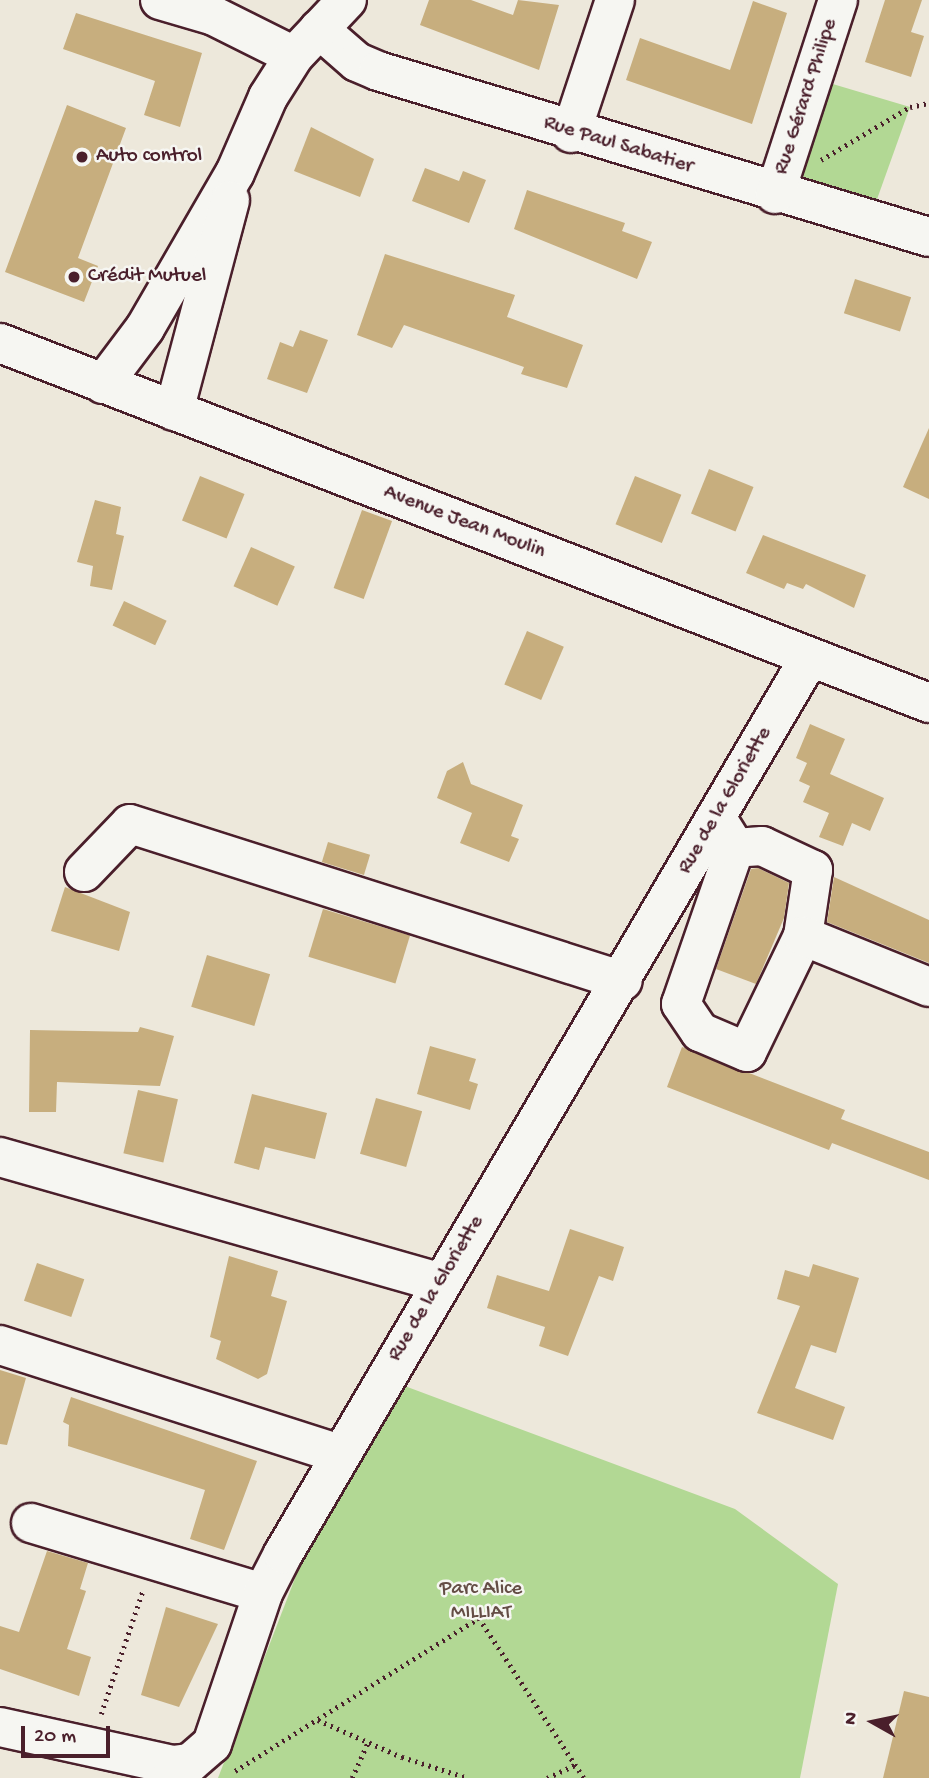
<!DOCTYPE html>
<html>
<head>
<meta charset="utf-8">
<style>
	body { margin:0 }
	#map { position:relative; width:929px; height:1778px; overflow:hidden; background:#ede8db; font-family:"Gochi Hand",sans-serif }
	div>[style] { position:absolute }
	[style*='--x'] { left:calc(var(--x)*1px); top:calc(var(--y)*1px); width:calc(var(--w)*1px); rotate:calc(var(--a)*1deg) }
	.green>* { inset:0; background:#b2d894 }
	.building>* { inset:0; background:#c7ae7e; transform-origin:0 0 }
	.path>* { height:4.5px; margin-top:-2.25px; transform-origin:0; background:repeating-linear-gradient(90deg,#4a1f2b 0 2px,transparent 0 7px) }
	.roads { filter:drop-shadow(2px 0 #4a1f2b) drop-shadow(-2px 0 #4a1f2b) drop-shadow(0 2px #4a1f2b) drop-shadow(0 -2px #4a1f2b) }
	.minor>* { height:38px; margin:-19px; padding:0 19px; transform-origin:19px; border-radius:19px; background:#f6f6f2 }
	.major>* { height:38px; margin:-19px; padding:0 19px; transform-origin:19px; border-radius:19px; background:#f6f6f2 }
	.dots>* { width:19px; height:19px; translate:-50% -50%; box-sizing:border-box; border:4px solid #f6f6f2; border-radius:50% }
	span { translate:-50% -50%; white-space:nowrap; text-align:center; line-height:1.15; -webkit-text-stroke:5px #f6f6f2; paint-order:stroke }
	.street-label { font-size:21px; color:#4a1f2b }
	.poi-label { font-size:21px; color:#4a1f2b }
	.left { translate:0 -50%; text-align:left }
	.park-label { font-size:21px; color:#644d45 }
	.north { position:absolute; left:838px; top:1687px; width:70px; height:70px; -webkit-text-stroke:5px #f6f6f2; paint-order:stroke; rotate:279deg; font-size:19px; font-weight:700; line-height:28px; text-align:center; color:#4a1f2b }
	.north::after { content:''; display:block; margin:auto; width:24px; height:32px; background:#4a1f2b; clip-path:polygon(50% 0,100% 100%,50% 72%,0 100%) }
	.scale { position:absolute; left:21px; top:1726px; width:89px; height:32px; box-sizing:border-box; border:4px solid #4a1f2b; border-top:0; padding-left:9px; font-size:21px; line-height:24px; white-space:nowrap; color:#4a1f2b; -webkit-text-stroke:5px #f6f6f2; paint-order:stroke }
</style>
</head>
<body>
<div id="map">
	<div class="green">
		<i style="clip-path:polygon(826px 82px,910px 107px,876px 202px,806px 182px,798px 164px)"></i>
		<i style="clip-path:polygon(402px 1385px,735px 1509px,838px 1584px,800px 1778px,218px 1778px,304px 1555px)"></i>
	</div>
	<div class="building">
		<i style="clip-path:polygon(429px 0,471px 0,513px 15px,518px 0,559px 5px,539px 70px,420px 25px)"></i>
		<i style="clip-path:polygon(885px 0,922px 0,911px 32px,924px 36px,911px 77px,865px 62px)"></i>
		<i style="clip-path:polygon(753px 1px,787px 13px,752px 124px,626px 80px,640px 38px,730px 70px)"></i>
		<i style="clip-path:polygon(76px 13px,202px 53px,180px 127px,144px 115px,155px 81px,63px 49px)"></i>
		<i style="clip-path:polygon(67px 105px,126px 128px,78px 258px,98px 266px,84px 302px,5px 272px)"></i>
		<i style="clip-path:polygon(311px 127px,374px 159px,360px 197px,294px 171px)"></i>
		<i style="clip-path:polygon(425px 168px,459px 181px,463px 171px,486px 180px,469px 223px,412px 201px)"></i>
		<i style="clip-path:polygon(527px 190px,625px 223px,622px 231px,652px 242px,637px 279px,514px 229px)"></i>
		<i style="clip-path:polygon(385px 254px,515px 295px,507px 317px,583px 345px,567px 388px,521px 374px,524px 367px,404px 325px,392px 348px,357px 335px)"></i>
		<i style="left:855px;top:279px;width:59px;height:36px;rotate:18deg"></i>
		<i style="clip-path:polygon(300px 330px,328px 340px,307px 393px,267px 379px,280px 342px,293px 347px)"></i>
		<i style="clip-path:polygon(929px 428px,929px 499px,903px 487px)"></i>
		<i style="left:709px;top:469px;width:48px;height:48px;rotate:22deg"></i>
		<i style="left:200px;top:476px;width:48px;height:48px;rotate:22deg"></i>
		<i style="left:635px;top:476px;width:50px;height:52px;rotate:22deg"></i>
		<i style="clip-path:polygon(95px 500px,121px 507px,116px 534px,124px 536px,112px 590px,90px 586px,93px 566px,77px 562px)"></i>
		<i style="left:362px;top:510px;width:32px;height:83px;rotate:20deg"></i>
		<i style="clip-path:polygon(763px 535px,866px 575px,854px 608px,806px 584px,803px 589px,787px 583px,784px 589px,746px 573px)"></i>
		<i style="left:251px;top:547px;width:48px;height:43px;rotate:24deg"></i>
		<i style="left:124px;top:601px;width:47px;height:27px;rotate:25deg"></i>
		<i style="left:527px;top:631px;width:40px;height:58px;rotate:23deg"></i>
		<i style="clip-path:polygon(810px 724px,845px 739px,830px 774px,884px 798px,870px 831px,852px 823px,843px 846px,819px 837px,829px 813px,803px 802px,810px 786px,799px 781px,807px 763px,796px 758px)"></i>
		<i style="clip-path:polygon(463px 762px,471px 784px,523px 805px,511px 836px,519px 839px,509px 862px,460px 843px,472px 813px,437px 798px,447px 771px)"></i>
		<i style="left:328px;top:842px;width:44px;height:21px;rotate:17deg"></i>
		<i style="clip-path:polygon(758px 868px,789px 883px,784px 918px,756px 984px,716px 969px,751px 869px)"></i>
		<i style="clip-path:polygon(834px 877px,929px 920px,929px 963px,827px 922px)"></i>
		<i style="clip-path:polygon(65px 887px,130px 912px,119px 951px,51px 931px)"></i>
		<i style="left:323px;top:909px;width:91px;height:50px;rotate:17deg"></i>
		<i style="left:207px;top:955px;width:66px;height:54px;rotate:17deg"></i>
		<i style="clip-path:polygon(140px 1027px,174px 1036px,160px 1086px,57px 1082px,56px 1112px,29px 1112px,30px 1030px,138px 1032px)"></i>
		<i style="clip-path:polygon(430px 1046px,476px 1059px,469px 1081px,478px 1084px,470px 1110px,417px 1094px)"></i>
		<i style="clip-path:polygon(682px 1047px,845px 1110px,841px 1119px,929px 1152px,929px 1180px,832px 1143px,829px 1150px,667px 1087px)"></i>
		<i style="left:138px;top:1090px;width:41px;height:65px;rotate:13deg"></i>
		<i style="clip-path:polygon(252px 1094px,327px 1113px,315px 1159px,265px 1147px,259px 1170px,234px 1163px)"></i>
		<i style="left:376px;top:1098px;width:48px;height:58px;rotate:16deg"></i>
		<i style="clip-path:polygon(570px 1229px,624px 1247px,613px 1281px,599px 1276px,568px 1356px,539px 1346px,545px 1327px,487px 1308px,497px 1275px,549px 1291px)"></i>
		<i style="clip-path:polygon(229px 1256px,278px 1271px,271px 1296px,287px 1301px,267px 1374px,258px 1379px,216px 1359px,221px 1341px,210px 1337px)"></i>
		<i style="left:37px;top:1263px;width:50px;height:40px;rotate:19deg"></i>
		<i style="clip-path:polygon(813px 1264px,859px 1278px,836px 1353px,811px 1345px,795px 1388px,845px 1407px,833px 1440px,757px 1413px,800px 1306px,777px 1299px,785px 1270px,809px 1277px)"></i>
		<i style="clip-path:polygon(0 1370px,26px 1378px,7px 1445px,0 1444px)"></i>
		<i style="clip-path:polygon(71px 1397px,257px 1461px,224px 1550px,190px 1539px,205px 1490px,68px 1446px,69px 1425px,63px 1422px)"></i>
		<i style="clip-path:polygon(47px 1551px,88px 1563px,80px 1589px,86px 1591px,67px 1649px,91px 1657px,79px 1696px,0 1669px,0 1626px,19px 1632px)"></i>
		<i style="clip-path:polygon(166px 1607px,218px 1624px,179px 1707px,141px 1695px)"></i>
		<i style="clip-path:polygon(904px 1691px,929px 1697px,929px 1778px,883px 1778px)"></i>
	</div>
	<div class="path">
		<i style="--x:821;--y:160;--w:104;--a:-30.8"></i>
		<i style="--x:910;--y:107;--w:19;--a:-12"></i>
		<i style="--x:101;--y:1714;--w:131;--a:-71.3"></i>
		<i style="--x:318;--y:1720;--w:92;--a:23.8"></i>
		<i style="--x:402;--y:1757;--w:69;--a:17.7"></i>
		<i style="--x:235;--y:1771;--w:288;--a:-32.1"></i>
		<i style="--x:479;--y:1618;--w:191;--a:56.7"></i>
		<i style="--x:352;--y:1778;--w:39;--a:-66"></i>
		<i style="--x:547;--y:1778;--w:31;--a:-25"></i>
	</div>
	<div class="roads">
		<div class="minor">
			<i style="--x:160;--y:0;--w:56;--a:16.5"></i>
			<i style="--x:214;--y:16;--w:89;--a:26.6"></i>
			<i style="--x:319;--y:29;--w:50;--a:41"></i>
			<i style="--x:357;--y:62;--w:23;--a:23"></i>
			<i style="--x:378;--y:71;--w:575;--a:16.77"></i>
			<i style="--x:571;--y:133;--w:140;--a:-71.7"></i>
			<i style="--x:775;--y:194;--w:204;--a:-72"></i>
			<i style="--x:103;--y:384;--w:70;--a:-53.1"></i>
			<i style="--x:145;--y:328;--w:179;--a:-59.9"></i>
			<i style="--x:235;--y:173;--w:83;--a:-66.5"></i>
			<i style="--x:268;--y:97;--w:49;--a:-57.6"></i>
			<i style="--x:294;--y:56;--w:77;--a:-46.6"></i>
			<i style="--x:174;--y:411;--w:218;--a:-75.1"></i>
			<i style="--x:716;--y:817;--w:36;--a:58"></i>
			<i style="--x:735;--y:848;--w:165;--a:109.1"></i>
			<i style="--x:681;--y:1004;--w:34;--a:56"></i>
			<i style="--x:700;--y:1032;--w:51;--a:23.1"></i>
			<i style="--x:747;--y:1052;--w:129;--a:-64.2"></i>
			<i style="--x:803;--y:936;--w:67;--a:-81.4"></i>
			<i style="--x:813;--y:870;--w:56;--a:-154.8"></i>
			<i style="--x:762;--y:846;--w:27;--a:176"></i>
			<i style="--x:84;--y:872;--w:66;--a:-46.2"></i>
			<i style="--x:130;--y:824;--w:517;--a:17.66"></i>
			<i style="--x:803;--y:936;--w:136;--a:22"></i>
			<i style="--x:0;--y:1157;--w:457;--a:15.9"></i>
			<i style="--x:0;--y:1345;--w:356;--a:17.8"></i>
			<i style="--x:31;--y:1523;--w:242;--a:16.8"></i>
			<i style="--x:0;--y:1727;--w:177;--a:12.4"></i>
			<i style="--x:173;--y:1765;--w:17;--a:-7"></i>
			<i style="--x:190;--y:1763;--w:29;--a:-41"></i>
			<i style="--x:212;--y:1744;--w:159;--a:-71.3"></i>
			<i style="--x:263;--y:1593;--w:44;--a:-62.9"></i>
			<i style="--x:283;--y:1554;--w:1040;--a:-59.57"></i>
		</div>
		<div class="major">
			<i style="--x:0;--y:343;--w:996;--a:21.18"></i>
		</div>
	</div>
	<div class="dots">
		<i style="left:82px;top:157px;background:#4a1f2b"></i>
		<i style="left:74px;top:277px;background:#4a1f2b"></i>
	</div>
	<div class="street-label">
		<span style="left:807px;top:97px;rotate:-72deg">Rue Gérard Philipe</span>
		<span style="left:618px;top:146px;rotate:17deg">Rue Paul Sabatier</span>
		<span style="left:464px;top:523px;rotate:21deg">Avenue Jean Moulin</span>
		<span style="left:726px;top:801px;rotate:-60deg">Rue de la Gloriette</span>
		<span style="left:437px;top:1289px;rotate:-59deg">Rue de la Gloriette</span>
	</div>
	<div class="poi-label">
		<span class="left" style="left:96px;top:157px">Auto control</span>
		<span class="left" style="left:88px;top:277px">Crédit Mutuel</span>
	</div>
	<div class="park-label">
		<span style="left:481px;top:1602px">Parc Alice<br>MILLIAT</span>
	</div>
	<div class="north">N</div>
	<div class="scale">20 m</div>
</div>
</body>
</html>
